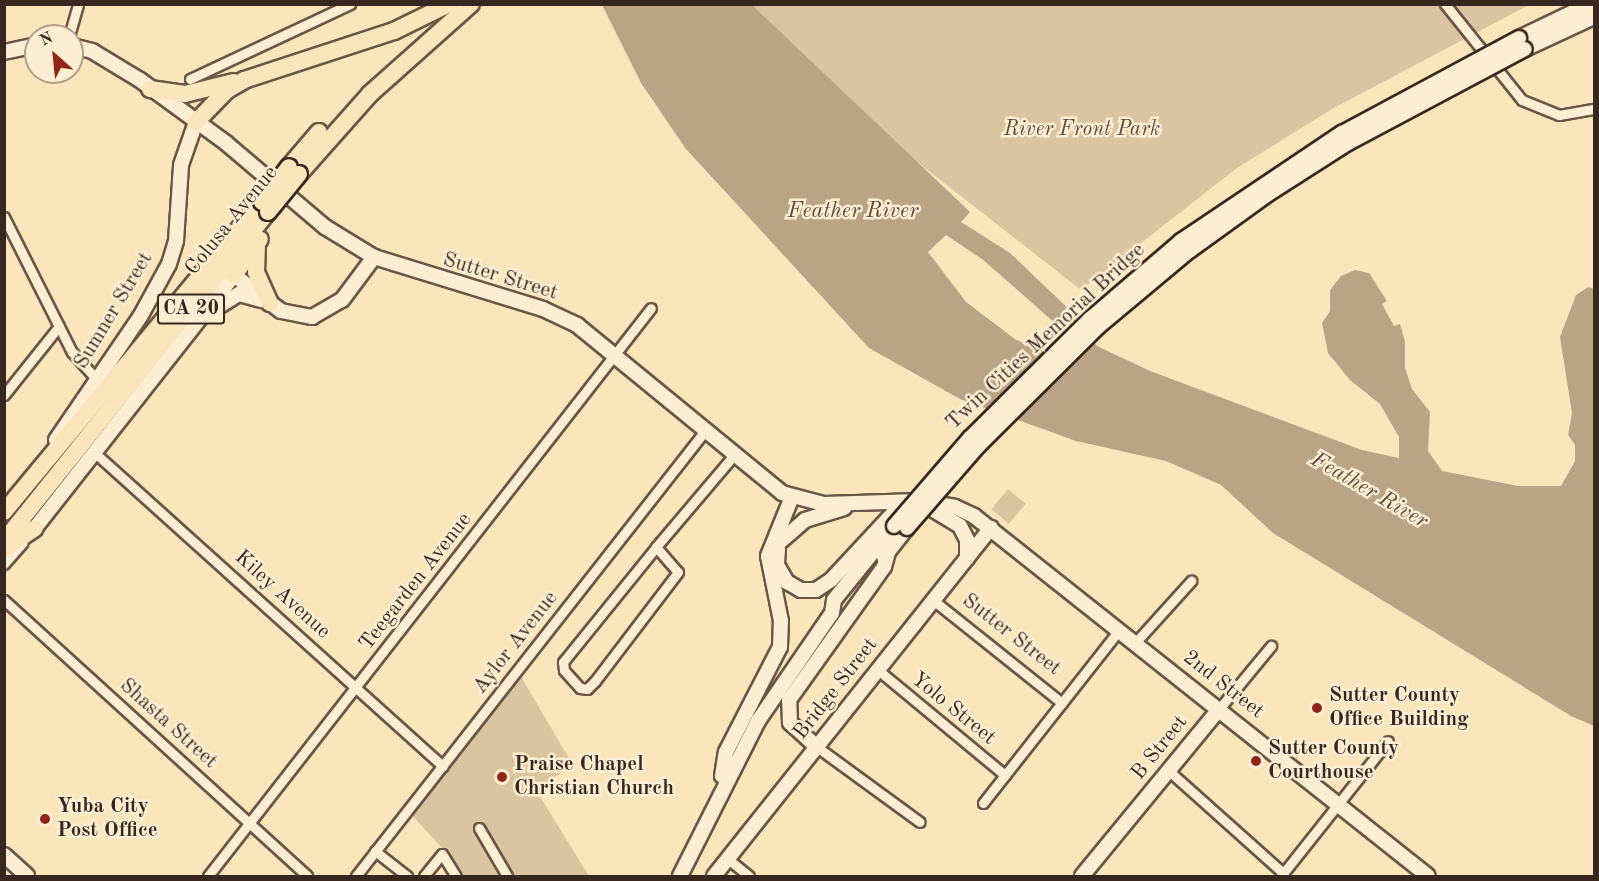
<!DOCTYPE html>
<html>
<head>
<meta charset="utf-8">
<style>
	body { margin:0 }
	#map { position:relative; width:1599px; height:881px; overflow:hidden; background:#fbe5ba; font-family:"Old Standard TT",serif }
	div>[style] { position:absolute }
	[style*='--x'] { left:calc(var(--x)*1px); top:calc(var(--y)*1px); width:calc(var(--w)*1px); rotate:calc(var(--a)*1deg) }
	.green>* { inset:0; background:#dac5a0; transform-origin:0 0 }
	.water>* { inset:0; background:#b9a485 }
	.roads { filter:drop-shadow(2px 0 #695646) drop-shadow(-2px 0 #695646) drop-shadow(0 2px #695646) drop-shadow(0 -2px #695646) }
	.street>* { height:9px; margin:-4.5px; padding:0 4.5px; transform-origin:4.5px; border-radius:4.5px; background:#fceed2 }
	.secondary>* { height:14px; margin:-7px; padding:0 7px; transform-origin:7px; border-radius:7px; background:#fceed2 }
	.highway>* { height:16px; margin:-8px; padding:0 8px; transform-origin:8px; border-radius:8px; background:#fbe5ba }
	.bridges { filter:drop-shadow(2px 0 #38271f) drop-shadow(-2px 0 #38271f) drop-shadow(0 2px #38271f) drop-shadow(0 -2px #38271f) }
	.secondary-bridge>* { height:14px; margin:-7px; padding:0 7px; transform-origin:7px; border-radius:7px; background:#fceed2 }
	.highway-bridge>* { height:16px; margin:-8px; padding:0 8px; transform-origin:8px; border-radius:8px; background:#fbe5ba }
	.dots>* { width:16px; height:16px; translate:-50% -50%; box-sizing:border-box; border:3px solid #fceed2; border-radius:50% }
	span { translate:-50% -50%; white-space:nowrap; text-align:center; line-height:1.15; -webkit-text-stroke:5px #fceed2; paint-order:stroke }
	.shield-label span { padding:2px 4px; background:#fceed2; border:2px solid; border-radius:4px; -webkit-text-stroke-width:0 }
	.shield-label { font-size:20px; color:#38271f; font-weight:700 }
	.park-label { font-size:21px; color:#604e3f; font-style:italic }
	.street-label { font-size:21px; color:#38271f }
	.poi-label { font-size:21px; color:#38271f; font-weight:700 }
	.left { translate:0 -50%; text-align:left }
	.water-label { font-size:22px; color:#5f4c3e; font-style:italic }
	.frame { position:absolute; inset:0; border:6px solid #38271f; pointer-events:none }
	.north { position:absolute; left:24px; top:24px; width:60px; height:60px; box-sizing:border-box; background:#fceed2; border:2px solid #ae9e8a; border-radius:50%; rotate:333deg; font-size:16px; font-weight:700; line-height:24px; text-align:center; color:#38271f }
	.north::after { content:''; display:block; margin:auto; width:21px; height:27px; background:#8f2418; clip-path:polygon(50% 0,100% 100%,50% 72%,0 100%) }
</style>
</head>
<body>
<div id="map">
	<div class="green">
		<i style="clip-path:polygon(742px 5px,1529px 5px,1332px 109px,1237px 168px,1081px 290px,842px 103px)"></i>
		<i style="left:1008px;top:489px;width:23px;height:26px;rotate:40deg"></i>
		<i style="clip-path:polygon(520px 675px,573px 765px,536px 790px,589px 876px,459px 876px,441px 847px,410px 813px)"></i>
	</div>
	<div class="water">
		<i style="clip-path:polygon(evenodd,602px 5px,752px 5px,970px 212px,961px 222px,1010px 253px,1072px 312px,1097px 346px,1150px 371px,1362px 450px,1399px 458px,1399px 437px,1380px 404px,1350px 380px,1328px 353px,1322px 323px,1330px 311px,1330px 290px,1341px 276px,1355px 270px,1369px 273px,1387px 301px,1382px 304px,1394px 326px,1400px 324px,1405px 342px,1405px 368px,1412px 389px,1430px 412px,1428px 451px,1442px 471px,1518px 486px,1561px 486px,1575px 461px,1575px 445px,1568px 435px,1572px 413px,1560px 337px,1576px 295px,1588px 287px,1594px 289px,1594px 726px,1571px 716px,1273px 533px,1221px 485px,1166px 461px,1076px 441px,960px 399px,869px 348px,686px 149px,641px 83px,602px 5px,946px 235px,982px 259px,1056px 324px,1068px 340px,1060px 353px,1041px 351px,1015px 339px,966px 302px,928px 252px,946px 235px)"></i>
	</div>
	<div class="roads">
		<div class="street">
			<i style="--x:1445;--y:4;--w:123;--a:51.3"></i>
			<i style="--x:1522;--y:100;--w:40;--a:22"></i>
			<i style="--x:1559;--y:115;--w:36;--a:-10"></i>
			<i style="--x:69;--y:36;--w:33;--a:-74"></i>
			<i style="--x:190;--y:79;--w:177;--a:-25.1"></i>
			<i style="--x:4;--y:217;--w:151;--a:63.3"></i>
			<i style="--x:72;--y:352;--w:38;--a:48"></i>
			<i style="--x:4;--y:395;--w:88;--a:-51.4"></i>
			<i style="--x:95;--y:453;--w:468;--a:42"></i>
			<i style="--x:656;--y:547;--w:33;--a:49"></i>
			<i style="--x:678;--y:572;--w:137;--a:127.3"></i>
			<i style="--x:595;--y:681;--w:11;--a:135"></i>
			<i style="--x:587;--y:689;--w:7;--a:-172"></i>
			<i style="--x:580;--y:688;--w:24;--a:-132"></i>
			<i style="--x:564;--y:670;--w:8;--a:-97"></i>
			<i style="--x:563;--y:662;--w:148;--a:-51"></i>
			<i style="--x:656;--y:547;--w:121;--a:-49.7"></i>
			<i style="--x:4;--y:564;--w:28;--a:-49"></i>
			<i style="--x:4;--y:600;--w:410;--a:42.3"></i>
			<i style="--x:933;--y:600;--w:165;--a:38.6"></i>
			<i style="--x:1135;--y:643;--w:84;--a:-47.9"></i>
			<i style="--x:878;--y:670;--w:165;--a:39.6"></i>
			<i style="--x:1219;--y:709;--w:82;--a:-50.5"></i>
			<i style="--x:817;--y:747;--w:127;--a:36.1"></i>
			<i style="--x:1169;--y:771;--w:154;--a:41.8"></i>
			<i style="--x:983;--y:803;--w:220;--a:-51.8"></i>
			<i style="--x:479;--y:828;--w:56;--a:59.7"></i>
			<i style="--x:375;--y:851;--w:41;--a:38"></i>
			<i style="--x:728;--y:859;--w:27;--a:39"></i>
			<i style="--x:208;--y:876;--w:720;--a:-52.05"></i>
			<i style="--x:356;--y:876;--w:564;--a:-51.91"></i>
			<i style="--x:424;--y:876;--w:28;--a:-51"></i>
			<i style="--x:442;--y:854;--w:26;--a:58"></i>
			<i style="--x:1281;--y:876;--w:172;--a:-51.6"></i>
		</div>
		<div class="secondary">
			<i style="--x:1519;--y:38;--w:79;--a:-25.6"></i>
			<i style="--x:72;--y:46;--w:21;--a:14"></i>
			<i style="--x:92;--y:51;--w:56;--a:31.1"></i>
			<i style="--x:140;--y:80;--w:107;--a:36.2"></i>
			<i style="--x:226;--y:143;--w:130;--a:40.3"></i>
			<i style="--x:325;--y:227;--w:57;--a:31.5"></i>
			<i style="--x:374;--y:257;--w:177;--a:17.1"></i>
			<i style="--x:543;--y:309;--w:38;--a:25"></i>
			<i style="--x:577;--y:325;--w:265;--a:39.3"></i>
			<i style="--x:782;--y:493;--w:43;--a:14.7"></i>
			<i style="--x:824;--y:504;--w:94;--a:-1.8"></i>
			<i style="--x:918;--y:501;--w:37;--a:9"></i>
			<i style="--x:955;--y:507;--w:21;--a:25"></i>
			<i style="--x:974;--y:516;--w:579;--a:38.41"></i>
			<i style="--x:1525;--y:49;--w:76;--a:-24.9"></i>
			<i style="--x:4;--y:52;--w:33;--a:-12"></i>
			<i style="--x:213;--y:310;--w:31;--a:-32"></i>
			<i style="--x:239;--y:294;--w:24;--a:15"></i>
			<i style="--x:56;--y:440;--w:149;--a:-55.7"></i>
			<i style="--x:140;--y:317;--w:60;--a:-61.3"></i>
			<i style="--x:169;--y:264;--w:24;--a:-73"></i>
			<i style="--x:176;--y:241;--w:76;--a:-86.2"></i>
			<i style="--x:181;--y:165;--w:46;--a:-70.8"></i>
			<i style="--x:922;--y:503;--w:44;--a:31.2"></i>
			<i style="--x:960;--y:526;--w:16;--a:63"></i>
			<i style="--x:967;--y:540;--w:18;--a:90"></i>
			<i style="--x:35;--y:528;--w:322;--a:-51.8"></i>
			<i style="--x:234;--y:275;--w:59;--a:37.5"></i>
			<i style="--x:281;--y:311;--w:32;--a:11"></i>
			<i style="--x:312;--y:317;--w:34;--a:-30"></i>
			<i style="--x:342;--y:300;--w:54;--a:-53.3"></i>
			<i style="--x:781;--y:541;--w:32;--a:-41"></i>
			<i style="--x:805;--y:520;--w:41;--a:-17.1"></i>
			<i style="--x:778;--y:549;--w:16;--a:94"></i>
			<i style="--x:777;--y:565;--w:20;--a:60"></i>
			<i style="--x:787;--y:582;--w:16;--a:30"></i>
			<i style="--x:801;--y:590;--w:15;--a:0"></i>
			<i style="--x:816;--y:590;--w:18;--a:-34"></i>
			<i style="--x:831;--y:580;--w:98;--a:-47.1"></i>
			<i style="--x:884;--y:557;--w:37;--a:-52"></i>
			<i style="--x:817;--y:747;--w:36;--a:-138"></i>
			<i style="--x:790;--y:723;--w:23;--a:-92"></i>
			<i style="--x:789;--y:700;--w:163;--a:-54.5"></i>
			<i style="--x:884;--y:567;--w:16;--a:-75"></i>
			<i style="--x:722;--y:776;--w:24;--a:-81"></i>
			<i style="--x:726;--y:752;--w:118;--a:-62.8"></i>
			<i style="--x:780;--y:647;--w:26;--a:-88"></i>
			<i style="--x:781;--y:621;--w:66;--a:-101.3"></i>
			<i style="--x:768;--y:556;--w:64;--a:-67.9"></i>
			<i style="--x:4;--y:855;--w:31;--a:42"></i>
			<i style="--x:680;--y:876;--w:174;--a:-63.3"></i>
			<i style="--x:758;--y:721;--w:131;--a:-55.6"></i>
			<i style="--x:832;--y:613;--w:13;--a:-81"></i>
			<i style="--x:834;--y:600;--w:95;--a:-51"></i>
			<i style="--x:714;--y:876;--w:445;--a:-51.5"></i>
			<i style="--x:1082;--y:876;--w:216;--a:-50.6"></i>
		</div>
		<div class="highway">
			<i style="--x:150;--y:89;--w:35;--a:8"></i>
			<i style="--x:185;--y:94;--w:50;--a:-13.8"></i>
			<i style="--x:196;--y:122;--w:45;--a:-45.9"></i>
			<i style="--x:227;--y:90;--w:20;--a:-30"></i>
			<i style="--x:244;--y:80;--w:158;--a:-18.1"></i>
			<i style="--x:394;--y:31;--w:61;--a:-26.1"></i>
			<i style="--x:289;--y:167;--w:46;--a:-49.4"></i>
			<i style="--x:299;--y:174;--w:107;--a:-48.4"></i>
			<i style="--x:370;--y:94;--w:135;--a:-41.7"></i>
			<i style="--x:257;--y:244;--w:28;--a:92"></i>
			<i style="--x:256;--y:272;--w:34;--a:66"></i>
			<i style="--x:234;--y:275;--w:44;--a:-54.2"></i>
			<i style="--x:4;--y:512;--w:399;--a:-50.3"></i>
			<i style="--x:4;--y:541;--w:422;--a:-51.3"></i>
			<i style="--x:4;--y:549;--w:37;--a:-34"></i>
		</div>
	</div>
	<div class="bridges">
		<div class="secondary-bridge">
			<i style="--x:894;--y:526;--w:116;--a:-49.2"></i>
			<i style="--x:970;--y:438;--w:169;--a:-44.8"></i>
			<i style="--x:1090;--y:319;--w:120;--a:-40.6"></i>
			<i style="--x:1181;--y:241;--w:194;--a:-33.9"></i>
			<i style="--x:1342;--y:133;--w:201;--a:-28.2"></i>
			<i style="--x:907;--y:528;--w:110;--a:-49.1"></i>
			<i style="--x:979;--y:445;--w:168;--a:-44.8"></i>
			<i style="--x:1098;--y:327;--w:119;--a:-39.9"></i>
			<i style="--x:1189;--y:251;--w:97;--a:-35.8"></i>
			<i style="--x:1268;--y:194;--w:95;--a:-32.5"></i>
			<i style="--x:1348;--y:143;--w:200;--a:-28"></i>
		</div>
		<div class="highway-bridge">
			<i style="--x:262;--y:202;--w:44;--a:-52.4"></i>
			<i style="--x:268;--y:212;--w:49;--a:-50.8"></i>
		</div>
	</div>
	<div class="dots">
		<i style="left:1317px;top:708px;background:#8f2418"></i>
		<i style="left:1256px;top:761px;background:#8f2418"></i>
		<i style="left:502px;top:777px;background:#8f2418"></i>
		<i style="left:45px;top:819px;background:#8f2418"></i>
	</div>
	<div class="shield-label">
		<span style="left:191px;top:309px">CA 20</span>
	</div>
	<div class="park-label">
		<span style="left:1082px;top:130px">River Front Park</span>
	</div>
	<div class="street-label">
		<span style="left:232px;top:221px;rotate:-51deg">Colusa Avenue</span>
		<span style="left:500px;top:277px;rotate:17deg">Sutter Street</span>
		<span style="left:114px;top:311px;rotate:-59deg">Sumner Street</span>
		<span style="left:1046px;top:337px;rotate:-43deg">Twin Cities Memorial Bridge</span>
		<span style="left:416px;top:582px;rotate:-52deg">Teegarden Avenue</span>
		<span style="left:282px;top:595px;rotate:42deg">Kiley Avenue</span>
		<span style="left:1011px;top:635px;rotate:38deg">Sutter Street</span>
		<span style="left:516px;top:643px;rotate:-52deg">Aylor Avenue</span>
		<span style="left:1223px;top:685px;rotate:38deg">2nd Street</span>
		<span style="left:836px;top:689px;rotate:-52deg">Bridge Street</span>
		<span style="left:953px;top:709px;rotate:39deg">Yolo Street</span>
		<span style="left:168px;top:724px;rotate:42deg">Shasta Street</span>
		<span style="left:1160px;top:748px;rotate:-51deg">B Street</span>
	</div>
	<div class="poi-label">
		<span class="left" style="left:1329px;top:708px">Sutter County<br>Office Building</span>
		<span class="left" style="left:1268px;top:761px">Sutter County<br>Courthouse</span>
		<span class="left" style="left:514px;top:777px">Praise Chapel<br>Christian Church</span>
		<span class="left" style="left:57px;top:819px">Yuba City<br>Post Office</span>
	</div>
	<div class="water-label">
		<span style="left:853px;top:212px">Feather River</span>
		<span style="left:1369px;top:491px;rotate:30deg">Feather River</span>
	</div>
	<div class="frame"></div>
	<div class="north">N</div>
</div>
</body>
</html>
